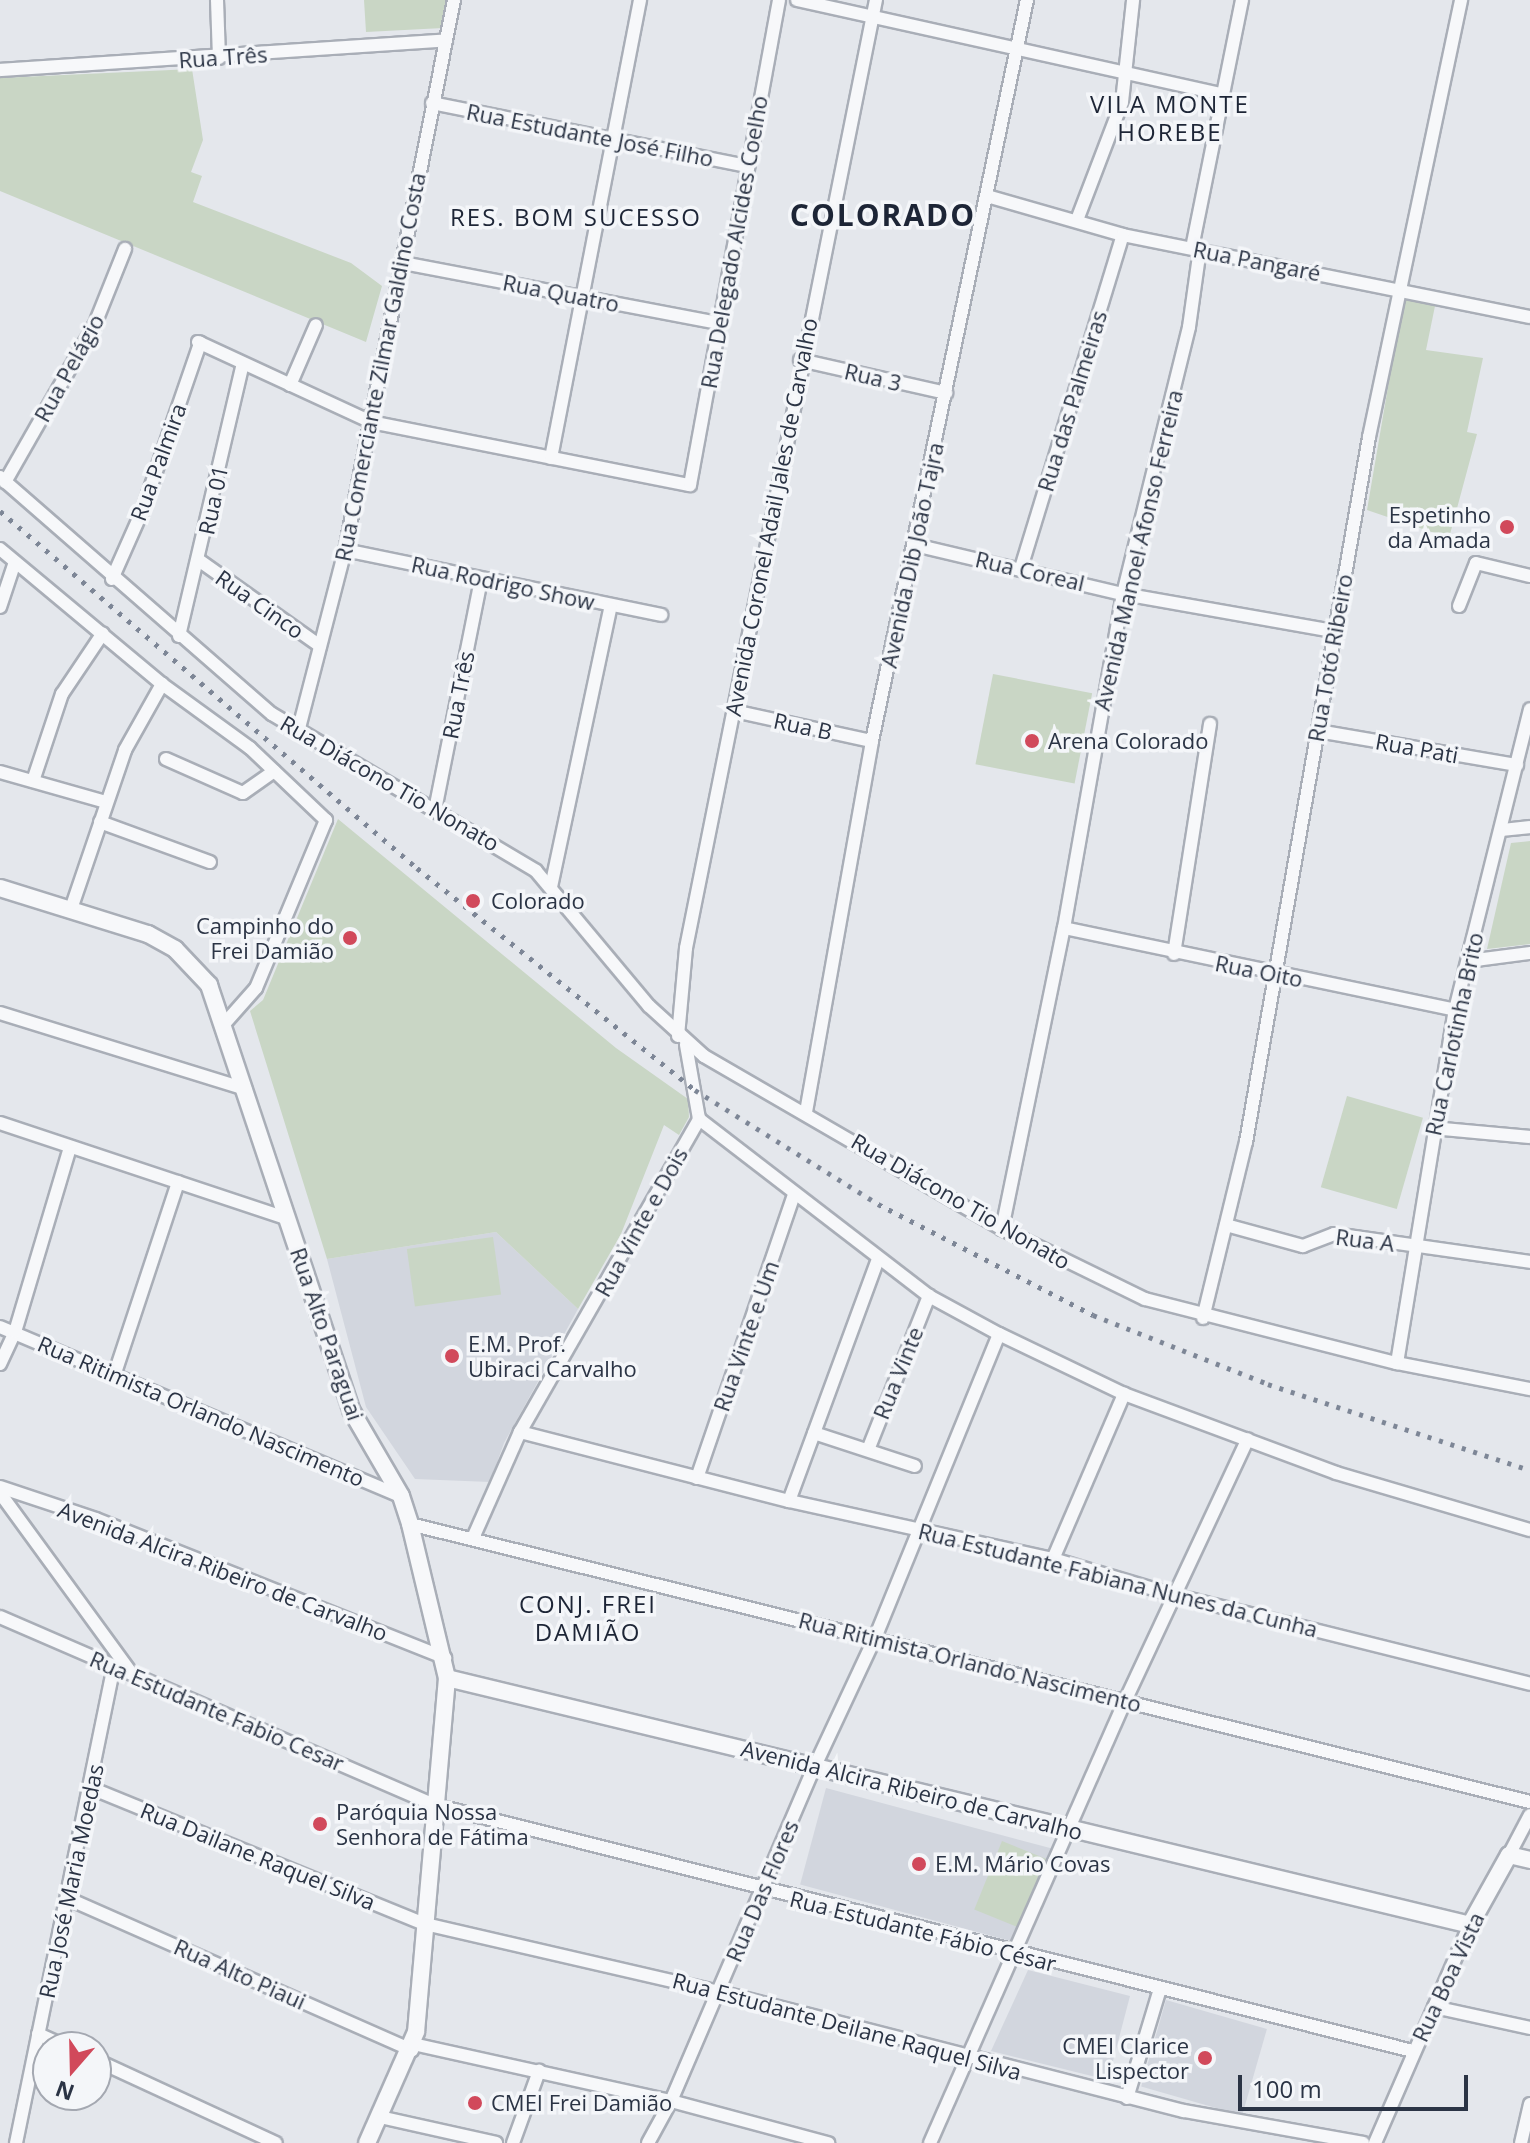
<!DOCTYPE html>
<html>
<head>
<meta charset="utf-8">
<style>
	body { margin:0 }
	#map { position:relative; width:1530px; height:2143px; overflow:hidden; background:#e4e7ec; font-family:"Open Sans",sans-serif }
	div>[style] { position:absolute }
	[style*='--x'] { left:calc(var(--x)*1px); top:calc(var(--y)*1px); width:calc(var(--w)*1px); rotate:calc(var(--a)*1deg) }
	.built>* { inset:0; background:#d2d6de; transform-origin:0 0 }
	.green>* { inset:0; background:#c9d6c5; transform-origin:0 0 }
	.roads { filter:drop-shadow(2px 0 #a9aeb7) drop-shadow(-2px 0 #a9aeb7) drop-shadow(0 2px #a9aeb7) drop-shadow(0 -2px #a9aeb7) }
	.minor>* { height:12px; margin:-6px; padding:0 6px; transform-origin:6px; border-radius:6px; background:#f7f8fa }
	.tertiary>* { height:16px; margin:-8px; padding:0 8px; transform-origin:8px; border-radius:8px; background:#f7f8fa }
	.rail>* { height:5px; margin-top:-2.5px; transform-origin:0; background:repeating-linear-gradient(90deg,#7d8696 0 4px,transparent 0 12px) }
	.dots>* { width:22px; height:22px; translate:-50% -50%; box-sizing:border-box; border:4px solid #f4f6f9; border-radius:50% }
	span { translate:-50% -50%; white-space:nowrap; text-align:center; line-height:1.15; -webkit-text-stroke:7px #f4f6f9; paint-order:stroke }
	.street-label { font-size:22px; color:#2b3445 }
	.poi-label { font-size:22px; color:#2b3445 }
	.right { translate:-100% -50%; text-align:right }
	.left { translate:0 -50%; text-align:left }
	.neighbourhood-label { font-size:24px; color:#1d2536; letter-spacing:2px }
	.district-label { font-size:30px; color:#1d2536; font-weight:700; letter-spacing:2px }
	.north { position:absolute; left:32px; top:2031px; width:80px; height:80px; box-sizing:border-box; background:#f4f6f9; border:2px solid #a4a8b1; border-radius:50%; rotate:200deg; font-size:22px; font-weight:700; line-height:32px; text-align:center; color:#2b3445 }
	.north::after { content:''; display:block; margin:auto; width:28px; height:36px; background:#d1495b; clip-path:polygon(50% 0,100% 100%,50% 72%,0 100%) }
	.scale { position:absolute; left:1238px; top:2075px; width:230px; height:36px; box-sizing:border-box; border:4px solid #2b3445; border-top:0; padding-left:10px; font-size:24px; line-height:28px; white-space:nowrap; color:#2b3445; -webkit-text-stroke:6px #f4f6f9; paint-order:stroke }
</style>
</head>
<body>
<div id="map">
	<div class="built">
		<i style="clip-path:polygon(496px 1232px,578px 1309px,504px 1443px,490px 1482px,415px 1479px,366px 1407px,327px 1259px)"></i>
		<i style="left:826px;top:1788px;width:233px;height:100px;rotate:15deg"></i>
		<i style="clip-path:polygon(1028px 1970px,1130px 1996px,1108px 2080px,991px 2051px)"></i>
		<i style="left:1166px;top:2000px;width:105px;height:90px;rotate:16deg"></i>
	</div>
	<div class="green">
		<i style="clip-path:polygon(364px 0,446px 0,443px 28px,366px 32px)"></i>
		<i style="clip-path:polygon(192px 69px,203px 140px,191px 172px,202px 176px,193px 202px,351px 263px,382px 286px,366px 342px,0 191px,0 78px)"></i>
		<i style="clip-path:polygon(1403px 299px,1435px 306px,1426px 350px,1483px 358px,1467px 432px,1477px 434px,1449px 538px,1367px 510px)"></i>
		<i style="left:993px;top:674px;width:101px;height:92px;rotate:11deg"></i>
		<i style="clip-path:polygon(338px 819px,616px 1048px,688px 1099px,689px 1117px,679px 1135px,664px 1125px,621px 1234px,578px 1309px,496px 1232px,327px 1259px,250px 1011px,263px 1000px)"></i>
		<i style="clip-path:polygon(1530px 841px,1530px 944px,1487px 949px,1511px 843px)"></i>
		<i style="left:1347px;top:1096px;width:79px;height:95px;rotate:16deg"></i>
		<i style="left:493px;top:1237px;width:58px;height:87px;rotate:82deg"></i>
		<i style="left:1002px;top:1841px;width:48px;height:74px;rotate:22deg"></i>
	</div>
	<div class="roads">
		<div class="minor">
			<i style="--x:217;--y:0;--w:58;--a:88"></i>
			<i style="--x:797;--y:0;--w:434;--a:12.5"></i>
			<i style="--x:0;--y:70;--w:447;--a:-3.8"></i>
			<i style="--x:432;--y:103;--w:322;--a:11.3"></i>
			<i style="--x:987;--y:196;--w:141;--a:16"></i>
			<i style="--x:1123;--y:235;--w:415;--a:11.4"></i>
			<i style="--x:1077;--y:220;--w:126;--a:-69.1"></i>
			<i style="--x:1122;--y:102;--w:103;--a:-83.8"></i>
			<i style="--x:1192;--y:248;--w:253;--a:-78.6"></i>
			<i style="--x:403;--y:263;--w:322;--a:10.8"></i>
			<i style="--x:198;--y:342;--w:191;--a:24.8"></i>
			<i style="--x:371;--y:422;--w:325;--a:11.2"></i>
			<i style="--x:690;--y:485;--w:493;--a:-79.6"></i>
			<i style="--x:800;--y:360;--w:150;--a:12.7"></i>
			<i style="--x:290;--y:385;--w:65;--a:-66.6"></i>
			<i style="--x:551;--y:458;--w:467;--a:-79"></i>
			<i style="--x:0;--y:477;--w:361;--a:41.1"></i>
			<i style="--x:272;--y:714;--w:307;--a:30.7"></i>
			<i style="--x:536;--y:871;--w:176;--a:50.1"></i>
			<i style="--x:649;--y:1006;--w:74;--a:42.3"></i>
			<i style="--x:704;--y:1056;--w:345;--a:30.1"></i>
			<i style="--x:1002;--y:1229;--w:159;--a:26.1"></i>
			<i style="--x:1145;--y:1299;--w:260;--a:14.3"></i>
			<i style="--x:1397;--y:1363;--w:136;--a:11.1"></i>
			<i style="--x:5;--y:482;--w:182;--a:-60.3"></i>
			<i style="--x:95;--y:324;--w:81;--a:-68.2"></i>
			<i style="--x:915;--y:545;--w:214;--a:13.3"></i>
			<i style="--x:1123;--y:594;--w:213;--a:10"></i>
			<i style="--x:0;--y:549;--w:211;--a:39.8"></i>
			<i style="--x:162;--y:684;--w:109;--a:36"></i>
			<i style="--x:250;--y:748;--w:105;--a:43.5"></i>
			<i style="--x:326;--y:820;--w:182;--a:112.6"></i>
			<i style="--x:256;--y:988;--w:48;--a:131.6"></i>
			<i style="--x:345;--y:550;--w:323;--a:11.6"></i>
			<i style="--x:200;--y:561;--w:147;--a:35.3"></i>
			<i style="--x:1021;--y:568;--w:348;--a:-73"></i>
			<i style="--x:112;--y:579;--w:77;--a:-66.1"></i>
			<i style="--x:143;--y:509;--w:176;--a:-71"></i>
			<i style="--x:1459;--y:606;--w:46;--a:-68.4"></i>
			<i style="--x:1476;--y:563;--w:56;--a:13.5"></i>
			<i style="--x:0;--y:607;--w:47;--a:-71.6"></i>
			<i style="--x:179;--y:636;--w:280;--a:-76.8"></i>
			<i style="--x:734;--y:711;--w:141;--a:12.3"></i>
			<i style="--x:1318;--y:731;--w:202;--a:9.7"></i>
			<i style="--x:298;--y:732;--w:188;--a:-75.5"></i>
			<i style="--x:345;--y:550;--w:561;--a:-78.79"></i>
			<i style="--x:166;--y:759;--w:84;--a:23.8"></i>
			<i style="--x:243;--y:793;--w:38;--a:-35"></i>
			<i style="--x:0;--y:772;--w:110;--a:15.8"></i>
			<i style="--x:33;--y:781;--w:92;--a:-71.6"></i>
			<i style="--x:62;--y:694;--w:73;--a:-56.1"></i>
			<i style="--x:435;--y:810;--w:235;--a:-78.7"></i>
			<i style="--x:100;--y:822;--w:117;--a:20"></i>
			<i style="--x:1502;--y:830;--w:28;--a:-6"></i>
			<i style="--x:551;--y:887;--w:288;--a:-78"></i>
			<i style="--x:71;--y:909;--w:168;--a:-71.2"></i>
			<i style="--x:125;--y:750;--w:76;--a:-60.7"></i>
			<i style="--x:1064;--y:928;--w:400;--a:11.8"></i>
			<i style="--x:1174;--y:954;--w:233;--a:-81.1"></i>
			<i style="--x:1468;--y:961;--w:63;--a:-7.4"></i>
			<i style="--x:0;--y:1013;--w:257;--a:17.2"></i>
			<i style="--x:678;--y:1036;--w:88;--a:-84.8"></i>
			<i style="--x:686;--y:948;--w:967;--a:-78.67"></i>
			<i style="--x:686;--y:1045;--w:75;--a:80"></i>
			<i style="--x:806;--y:1112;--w:377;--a:-79.9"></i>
			<i style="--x:872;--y:741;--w:757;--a:-78.19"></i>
			<i style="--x:699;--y:1119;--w:290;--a:37.6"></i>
			<i style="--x:929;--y:1296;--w:80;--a:28.5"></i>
			<i style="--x:999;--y:1334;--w:139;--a:25.6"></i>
			<i style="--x:1124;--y:1394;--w:226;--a:20.4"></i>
			<i style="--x:1336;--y:1473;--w:202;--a:16.4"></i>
			<i style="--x:0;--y:1123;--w:301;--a:18.4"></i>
			<i style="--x:1433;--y:1128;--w:97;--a:5.3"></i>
			<i style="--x:1226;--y:1225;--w:80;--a:15.3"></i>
			<i style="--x:1303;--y:1246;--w:33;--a:-21"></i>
			<i style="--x:1334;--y:1234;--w:198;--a:8.1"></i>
			<i style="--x:1002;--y:1229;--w:307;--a:-78.4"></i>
			<i style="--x:1064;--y:928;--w:339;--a:-80"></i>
			<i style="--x:1123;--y:594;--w:275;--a:-76.1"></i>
			<i style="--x:1189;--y:327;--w:79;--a:-82"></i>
			<i style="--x:1203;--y:1318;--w:181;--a:-76.3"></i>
			<i style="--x:1246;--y:1142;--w:716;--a:-80.1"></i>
			<i style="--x:1369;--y:437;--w:447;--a:-78.1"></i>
			<i style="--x:0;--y:1327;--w:435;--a:22.9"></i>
			<i style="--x:1397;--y:1363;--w:358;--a:-80.7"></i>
			<i style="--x:1455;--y:1010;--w:310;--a:-76"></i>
			<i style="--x:0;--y:1364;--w:35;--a:-65"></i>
			<i style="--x:15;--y:1332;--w:193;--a:-73.4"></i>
			<i style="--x:115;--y:1373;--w:201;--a:-71.7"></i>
			<i style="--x:520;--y:1432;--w:278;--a:14.4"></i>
			<i style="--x:789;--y:1501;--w:270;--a:12.4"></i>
			<i style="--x:1053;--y:1559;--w:126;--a:16.6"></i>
			<i style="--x:1174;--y:1595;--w:367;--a:14"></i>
			<i style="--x:814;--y:1433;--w:106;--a:18.1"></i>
			<i style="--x:868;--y:1450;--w:166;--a:-68.4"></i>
			<i style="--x:697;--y:1478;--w:300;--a:-71.1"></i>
			<i style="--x:0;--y:1487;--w:101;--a:18.4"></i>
			<i style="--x:96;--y:1519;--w:376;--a:21.7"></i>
			<i style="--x:0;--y:1493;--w:220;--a:53.9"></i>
			<i style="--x:789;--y:1501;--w:258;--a:-69.8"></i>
			<i style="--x:410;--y:1524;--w:1154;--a:13.94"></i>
			<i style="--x:473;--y:1538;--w:116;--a:-66.1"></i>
			<i style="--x:520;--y:1432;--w:361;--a:-60.2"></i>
			<i style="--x:1053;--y:1559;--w:180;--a:-66.7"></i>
			<i style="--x:0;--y:1617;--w:473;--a:23.4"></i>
			<i style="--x:434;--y:1805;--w:1009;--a:14.11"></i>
			<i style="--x:91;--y:1788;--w:361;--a:22.2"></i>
			<i style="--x:425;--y:1924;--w:303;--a:13"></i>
			<i style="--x:720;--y:1992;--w:479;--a:14.4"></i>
			<i style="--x:1184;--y:2111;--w:182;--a:10.1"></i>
			<i style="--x:1509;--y:1855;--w:45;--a:-62.3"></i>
			<i style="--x:69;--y:1899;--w:375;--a:23.8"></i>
			<i style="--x:1434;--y:2007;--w:98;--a:12.3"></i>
			<i style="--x:38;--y:2034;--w:32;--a:24"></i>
			<i style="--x:413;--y:2044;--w:264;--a:12.5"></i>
			<i style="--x:671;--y:2101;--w:163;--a:15"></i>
			<i style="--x:96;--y:2060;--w:198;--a:24.8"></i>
			<i style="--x:1127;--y:2098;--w:114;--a:-73.2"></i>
			<i style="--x:380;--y:2117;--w:119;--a:12.6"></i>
			<i style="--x:16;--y:2143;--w:487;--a:-78.4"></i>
			<i style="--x:513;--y:2143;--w:77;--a:-70.1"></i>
			<i style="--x:648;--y:2143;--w:48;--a:-61.3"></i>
			<i style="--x:671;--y:2101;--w:362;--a:-66.8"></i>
			<i style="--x:814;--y:1768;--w:144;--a:-64.9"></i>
			<i style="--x:875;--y:1638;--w:328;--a:-67.8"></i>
			<i style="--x:930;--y:2143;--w:483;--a:-66.2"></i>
			<i style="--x:1125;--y:1701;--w:289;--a:-64.9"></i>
			<i style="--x:1375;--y:2143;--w:238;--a:-66.5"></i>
			<i style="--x:1521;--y:2143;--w:40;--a:-77"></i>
		</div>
		<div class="tertiary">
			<i style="--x:0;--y:888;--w:155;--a:17.3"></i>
			<i style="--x:148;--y:934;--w:31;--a:29"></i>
			<i style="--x:175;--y:949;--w:50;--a:46.6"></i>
			<i style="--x:209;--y:985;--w:448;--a:71.5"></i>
			<i style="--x:351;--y:1410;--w:99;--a:59.8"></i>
			<i style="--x:401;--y:1496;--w:29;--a:72"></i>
			<i style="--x:410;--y:1524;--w:158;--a:76.5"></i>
			<i style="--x:447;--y:1678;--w:355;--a:95"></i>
			<i style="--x:416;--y:2032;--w:121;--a:113.8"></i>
			<i style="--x:447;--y:1678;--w:1052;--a:13.57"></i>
			<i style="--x:1470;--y:1925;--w:80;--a:-60.9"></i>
			<i style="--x:1509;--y:1855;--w:22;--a:13"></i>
		</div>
	</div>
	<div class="rail">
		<i style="--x:0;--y:511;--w:549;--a:40.57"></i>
		<i style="--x:417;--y:868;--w:356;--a:38.6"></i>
		<i style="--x:695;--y:1090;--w:216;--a:31.9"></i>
		<i style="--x:878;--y:1204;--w:242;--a:27.3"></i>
		<i style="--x:1093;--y:1315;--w:188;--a:21.5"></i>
		<i style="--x:1268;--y:1384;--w:276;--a:18.2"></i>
	</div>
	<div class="dots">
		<i style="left:1507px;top:527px;background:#d1495b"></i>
		<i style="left:1032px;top:741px;background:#d1495b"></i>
		<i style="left:473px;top:901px;background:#d1495b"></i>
		<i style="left:350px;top:938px;background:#d1495b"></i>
		<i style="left:452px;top:1356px;background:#d1495b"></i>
		<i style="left:320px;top:1824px;background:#d1495b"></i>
		<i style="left:919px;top:1864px;background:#d1495b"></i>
		<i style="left:1205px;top:2058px;background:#d1495b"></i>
		<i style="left:475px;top:2103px;background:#d1495b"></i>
	</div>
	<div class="street-label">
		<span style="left:223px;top:57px;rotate:-4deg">Rua Três</span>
		<span style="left:590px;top:135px;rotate:11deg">Rua Estudante José Filho</span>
		<span style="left:734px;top:242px;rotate:-80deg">Rua Delegado Alcides Coelho</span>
		<span style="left:1257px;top:261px;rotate:11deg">Rua Pangaré</span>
		<span style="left:561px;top:293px;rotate:11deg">Rua Quatro</span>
		<span style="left:380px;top:367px;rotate:-79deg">Rua Comerciante Zilmar Galdino Costa</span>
		<span style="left:69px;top:368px;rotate:-61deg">Rua Pelágio</span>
		<span style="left:873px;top:377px;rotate:13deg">Rua 3</span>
		<span style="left:1072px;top:401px;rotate:-73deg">Rua das Palmeiras</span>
		<span style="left:158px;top:462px;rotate:-70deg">Rua Palmira</span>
		<span style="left:213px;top:500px;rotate:-78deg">Rua 01</span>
		<span style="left:771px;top:517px;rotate:-79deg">Avenida Coronel Adail Jales de Carvalho</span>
		<span style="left:1138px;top:550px;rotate:-77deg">Avenida Manoel Afonso Ferreira</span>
		<span style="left:912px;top:555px;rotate:-78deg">Avenida Dib João Tajra</span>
		<span style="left:1030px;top:571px;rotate:13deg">Rua Coreal</span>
		<span style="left:503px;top:583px;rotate:12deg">Rua Rodrigo Show</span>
		<span style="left:260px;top:604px;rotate:35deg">Rua Cinco</span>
		<span style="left:1330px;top:658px;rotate:-80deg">Rua Totó Ribeiro</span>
		<span style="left:458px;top:695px;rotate:-79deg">Rua Três</span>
		<span style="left:803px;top:726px;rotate:12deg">Rua B</span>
		<span style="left:1417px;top:748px;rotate:10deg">Rua Pati</span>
		<span style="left:390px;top:783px;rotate:30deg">Rua Diácono Tio Nonato</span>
		<span style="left:1259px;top:971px;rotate:11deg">Rua Oito</span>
		<span style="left:1454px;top:1034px;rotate:-78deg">Rua Carlotinha Brito</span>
		<span style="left:961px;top:1201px;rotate:30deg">Rua Diácono Tio Nonato</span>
		<span style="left:641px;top:1222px;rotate:-61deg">Rua Vinte e Dois</span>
		<span style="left:1365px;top:1240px;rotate:7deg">Rua A</span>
		<span style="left:327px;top:1334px;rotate:71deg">Rua Alto Paraguai</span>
		<span style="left:746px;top:1336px;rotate:-71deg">Rua Vinte e Um</span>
		<span style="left:898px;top:1373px;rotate:-68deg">Rua Vinte</span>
		<span style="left:201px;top:1411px;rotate:23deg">Rua Ritimista Orlando Nascimento</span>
		<span style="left:223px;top:1571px;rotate:21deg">Avenida Alcira Ribeiro de Carvalho</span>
		<span style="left:1118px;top:1580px;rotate:14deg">Rua Estudante Fabiana Nunes da Cunha</span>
		<span style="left:970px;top:1662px;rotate:14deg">Rua Ritimista Orlando Nascimento</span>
		<span style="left:217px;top:1711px;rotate:23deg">Rua Estudante Fabio Cesar</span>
		<span style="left:912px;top:1790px;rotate:14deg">Avenida Alcira Ribeiro de Carvalho</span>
		<span style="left:258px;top:1856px;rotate:22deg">Rua Dailane Raquel Silva</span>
		<span style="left:71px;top:1881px;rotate:-78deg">Rua José Maria Moedas</span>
		<span style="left:762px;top:1891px;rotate:-67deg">Rua Das Flores</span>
		<span style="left:923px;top:1931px;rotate:14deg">Rua Estudante Fábio César</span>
		<span style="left:240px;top:1974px;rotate:24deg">Rua Alto Piaui</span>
		<span style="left:1448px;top:1977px;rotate:-65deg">Rua Boa Vista</span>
		<span style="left:847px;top:2026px;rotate:15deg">Rua Estudante Deilane Raquel Silva</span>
	</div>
	<div class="poi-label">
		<span class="right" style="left:1491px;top:527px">Espetinho<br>da Amada</span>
		<span class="left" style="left:1048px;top:741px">Arena Colorado</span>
		<span class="left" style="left:491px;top:901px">Colorado</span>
		<span class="right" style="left:334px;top:938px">Campinho do<br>Frei Damião</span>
		<span class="left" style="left:468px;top:1356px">E.M. Prof.<br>Ubiraci Carvalho</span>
		<span class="left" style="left:336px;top:1824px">Paróquia Nossa<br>Senhora de Fátima</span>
		<span class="left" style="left:935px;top:1864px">E.M. Mário Covas</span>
		<span class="right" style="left:1189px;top:2058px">CMEI Clarice<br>Lispector</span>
		<span class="left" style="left:491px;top:2103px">CMEI Frei Damião</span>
	</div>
	<div class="neighbourhood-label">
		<span style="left:1170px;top:118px">VILA MONTE<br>HOREBE</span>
		<span style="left:576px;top:217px">RES. BOM SUCESSO</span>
		<span style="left:588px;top:1618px">CONJ. FREI<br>DAMIÃO</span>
	</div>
	<div class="district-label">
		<span style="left:883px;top:215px">COLORADO</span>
	</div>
	<div class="north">N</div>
	<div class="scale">100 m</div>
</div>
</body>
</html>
